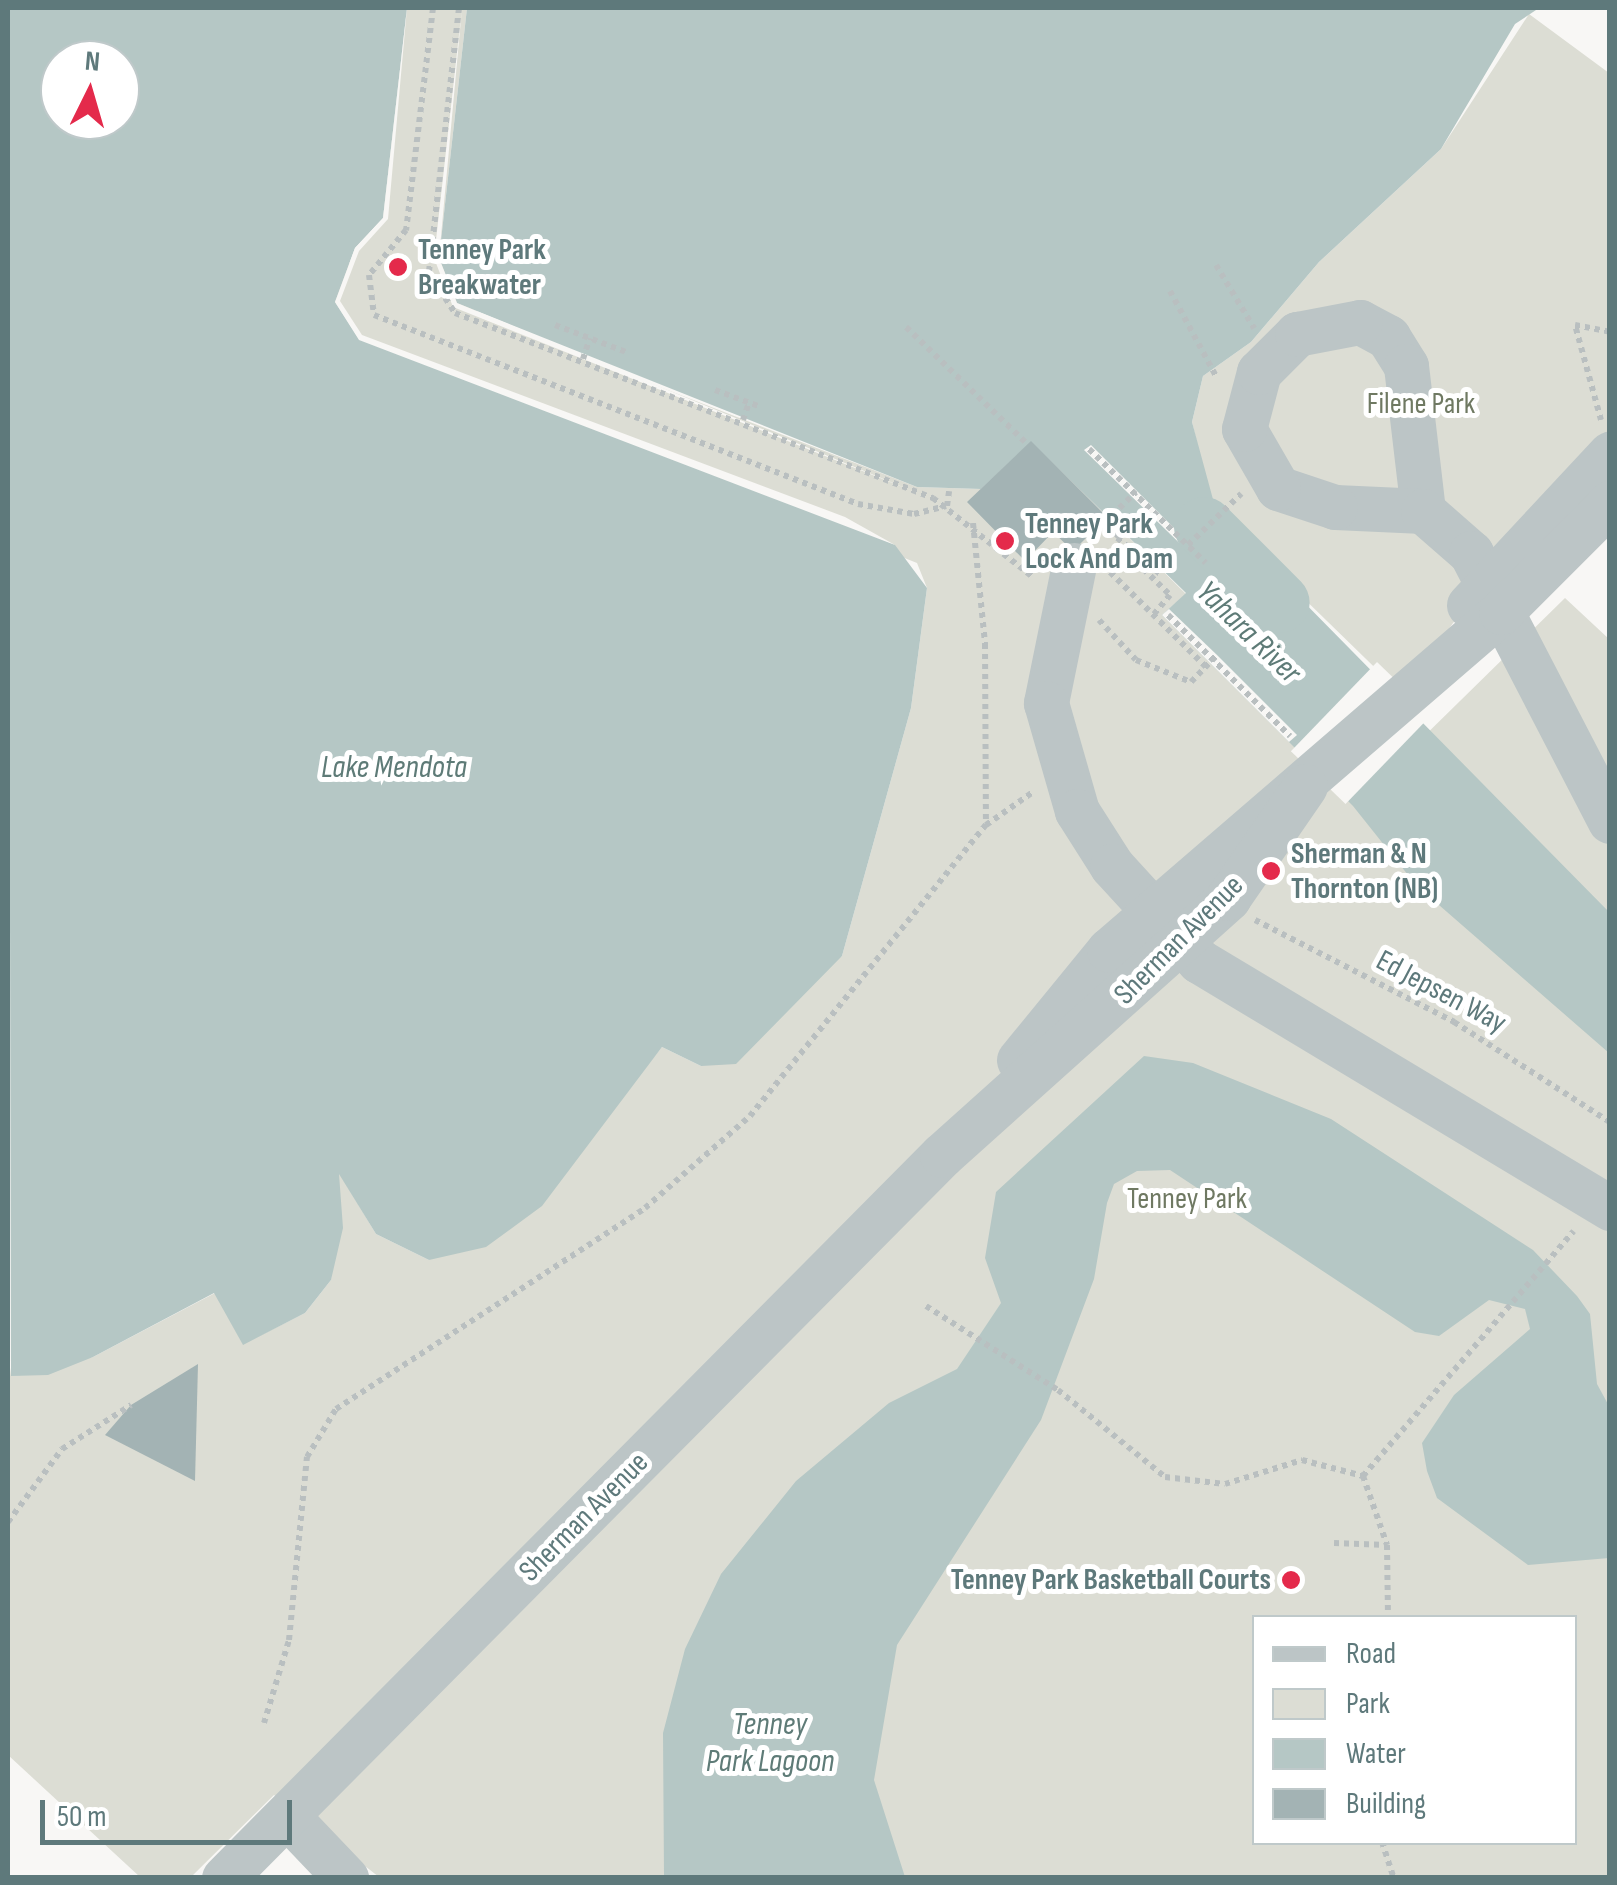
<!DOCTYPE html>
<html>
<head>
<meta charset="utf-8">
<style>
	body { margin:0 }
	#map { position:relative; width:1617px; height:1885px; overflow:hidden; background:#f8f7f5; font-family:"Sofia Sans Condensed",sans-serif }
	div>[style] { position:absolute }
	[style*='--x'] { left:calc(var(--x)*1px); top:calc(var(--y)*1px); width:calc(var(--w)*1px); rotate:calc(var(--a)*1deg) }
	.green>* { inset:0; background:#dcddd4 }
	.water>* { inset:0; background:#b5c7c5 }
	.pier>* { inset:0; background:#f8f7f5; transform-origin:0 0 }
	.river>* { height:60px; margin:-30px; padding:0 30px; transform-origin:30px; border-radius:30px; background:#b5c7c5 }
	.building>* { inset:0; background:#a3b3b4 }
	.path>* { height:6px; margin-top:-3px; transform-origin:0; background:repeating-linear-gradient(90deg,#b9bfc0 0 5px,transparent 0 10px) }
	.minor>* { height:45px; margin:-22.5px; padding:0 22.5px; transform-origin:22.5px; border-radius:22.5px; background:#bcc5c6 }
	.dots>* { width:28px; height:28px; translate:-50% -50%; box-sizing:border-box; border:5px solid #fff; border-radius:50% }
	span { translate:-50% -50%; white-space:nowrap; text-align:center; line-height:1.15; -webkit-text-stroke:10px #fff; paint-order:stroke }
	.poi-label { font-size:30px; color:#5e797b; font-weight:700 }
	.left { translate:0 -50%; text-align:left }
	.right { translate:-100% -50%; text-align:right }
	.park-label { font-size:30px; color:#6f7962 }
	.street-label { font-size:30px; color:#5e797b }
	.water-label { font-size:32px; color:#5e7b77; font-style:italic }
	.frame { position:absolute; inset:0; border:10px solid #5e797b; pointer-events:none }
	.legend { position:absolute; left:1252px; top:1615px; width:325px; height:230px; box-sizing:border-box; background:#fff; border:2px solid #bfc9ca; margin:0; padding:12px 18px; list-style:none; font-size:30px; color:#5e797b }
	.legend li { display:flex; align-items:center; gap:20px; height:50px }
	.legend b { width:50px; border:2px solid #bfc9ca }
	.north { position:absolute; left:40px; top:40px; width:100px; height:100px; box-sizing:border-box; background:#fff; border:2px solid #bfc9ca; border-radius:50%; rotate:5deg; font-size:28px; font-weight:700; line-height:40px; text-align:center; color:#5e797b }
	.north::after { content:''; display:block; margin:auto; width:35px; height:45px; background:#e42a4b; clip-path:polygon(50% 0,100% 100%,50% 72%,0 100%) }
	.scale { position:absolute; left:40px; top:1800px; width:252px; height:45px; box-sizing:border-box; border:5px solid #5e797b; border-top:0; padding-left:12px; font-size:30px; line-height:35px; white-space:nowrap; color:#5e797b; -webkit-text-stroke:8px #fff; paint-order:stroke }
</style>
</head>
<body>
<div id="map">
	<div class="green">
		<i style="clip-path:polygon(evenodd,407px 8px,467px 8px,439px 258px,482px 318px,917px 487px,981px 489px,1031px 441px,1186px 594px,1163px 614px,1354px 805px,1565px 598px,1609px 639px,1609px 1877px,379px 1877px,274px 1795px,191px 1877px,140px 1877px,8px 1755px,8px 1350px,11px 1376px,93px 1357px,215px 1293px,243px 1344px,305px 1313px,331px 1280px,338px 1171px,376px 1234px,429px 1260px,624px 1094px,662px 1047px,701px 1066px,842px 956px,911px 708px,927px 588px,917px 563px,359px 340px,335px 302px,340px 276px,383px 218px,407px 8px,1254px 1618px,1574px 1618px,1574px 1842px,1254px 1842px,1254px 1618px)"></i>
		<i style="clip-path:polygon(1529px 14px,1609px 73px,1609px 454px,1453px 623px,1404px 696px,1213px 510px,1192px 422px,1203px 376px,1251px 342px,1319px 262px,1441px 149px)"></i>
	</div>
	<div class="water">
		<i style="clip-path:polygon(evenodd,8px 8px,407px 8px,383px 218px,355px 248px,335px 302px,359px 339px,843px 522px,895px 545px,927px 588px,911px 708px,842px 956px,736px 1064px,701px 1066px,662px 1047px,542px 1206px,486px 1247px,429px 1260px,376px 1234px,339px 1174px,343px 1228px,331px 1280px,305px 1313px,243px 1345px,214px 1293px,93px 1357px,48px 1375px,11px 1376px,8px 8px,60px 60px,120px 60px,120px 120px,60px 120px,60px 60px)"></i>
		<i style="clip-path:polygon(467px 8px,1539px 8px,1515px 24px,1441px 149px,1319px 262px,1251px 342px,1203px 376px,1192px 422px,1217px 514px,1188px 542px,1091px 445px,1084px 450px,1206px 569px,1193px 546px,1205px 535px,1219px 548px,1211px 530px,1222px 519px,1609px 912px,1609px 1053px,1416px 885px,1353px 806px,1162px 615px,1186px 593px,1031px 442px,981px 489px,917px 487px,457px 303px,439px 258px)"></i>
		<i style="clip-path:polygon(1144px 1056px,1193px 1063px,1331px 1119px,1533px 1250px,1577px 1296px,1590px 1314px,1597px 1384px,1609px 1406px,1609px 1558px,1528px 1565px,1437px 1498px,1427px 1471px,1422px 1443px,1454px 1395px,1530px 1329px,1525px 1309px,1489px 1300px,1439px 1336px,1415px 1332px,1170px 1170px,1137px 1171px,1114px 1184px,1107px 1203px,1094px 1279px,1041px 1420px,897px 1645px,874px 1780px,905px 1877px,664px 1877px,663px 1733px,685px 1649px,721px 1574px,796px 1481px,889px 1403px,957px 1369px,1001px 1303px,985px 1258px,996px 1192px)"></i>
	</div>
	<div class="pier">
		<i style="clip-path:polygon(407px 8px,388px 219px,359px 251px,340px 301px,362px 335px,845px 517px,895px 545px,359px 340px,335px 302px,355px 248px,383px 218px)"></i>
		<i style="clip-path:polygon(462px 8px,439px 258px,457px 303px,915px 492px,453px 307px,434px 258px)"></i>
		<i style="clip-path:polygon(1169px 609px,1217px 655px,1297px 735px,1289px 742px,1162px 615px)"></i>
		<i style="left:1377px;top:662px;width:76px;height:124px;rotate:44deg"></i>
	</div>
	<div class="river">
		<i style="--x:1204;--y:527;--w:107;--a:45"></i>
	</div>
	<div class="building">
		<i style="clip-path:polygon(1031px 441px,1107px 517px,1073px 551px,1053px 532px,1025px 561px,967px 502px)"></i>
		<i style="clip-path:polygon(198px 1364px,195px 1481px,105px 1435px,131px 1405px)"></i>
	</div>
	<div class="path">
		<i style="--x:433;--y:8;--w:224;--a:96.9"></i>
		<i style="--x:406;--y:230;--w:58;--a:129.4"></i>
		<i style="--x:369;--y:275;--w:40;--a:82.9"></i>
		<i style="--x:374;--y:315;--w:520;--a:21.33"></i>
		<i style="--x:858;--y:504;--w:57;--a:10.1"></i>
		<i style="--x:914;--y:514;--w:33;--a:-14"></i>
		<i style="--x:459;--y:8;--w:267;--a:96.5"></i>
		<i style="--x:429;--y:273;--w:48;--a:57"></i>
		<i style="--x:455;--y:313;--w:513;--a:21.16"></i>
		<i style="--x:933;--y:498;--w:129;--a:38.4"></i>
		<i style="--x:1216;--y:265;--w:74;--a:58.9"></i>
		<i style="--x:1170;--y:291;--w:99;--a:61.6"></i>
		<i style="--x:555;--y:325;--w:76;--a:20.8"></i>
		<i style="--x:906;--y:327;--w:168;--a:44"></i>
		<i style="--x:583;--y:359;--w:22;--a:-72"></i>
		<i style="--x:715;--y:390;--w:49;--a:20.3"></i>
		<i style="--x:743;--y:420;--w:18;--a:-71"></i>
		<i style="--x:1601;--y:420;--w:98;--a:-105.3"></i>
		<i style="--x:1575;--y:325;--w:36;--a:11"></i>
		<i style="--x:1089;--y:449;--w:163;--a:44.3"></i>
		<i style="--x:947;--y:506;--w:15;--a:-82"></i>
		<i style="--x:973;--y:523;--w:122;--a:84.3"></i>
		<i style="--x:985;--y:644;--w:181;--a:89.7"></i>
		<i style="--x:1102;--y:525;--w:76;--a:40.2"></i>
		<i style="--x:1119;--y:537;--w:21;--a:-133"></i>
		<i style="--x:1105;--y:522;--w:43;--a:-44.1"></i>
		<i style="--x:1188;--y:545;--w:74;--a:-43.9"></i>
		<i style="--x:1112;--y:559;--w:15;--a:-48"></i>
		<i style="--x:1122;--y:548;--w:67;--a:44.4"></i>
		<i style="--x:1170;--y:595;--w:25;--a:130"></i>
		<i style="--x:1110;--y:572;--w:135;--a:44.7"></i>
		<i style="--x:1168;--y:615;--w:172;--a:44.8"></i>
		<i style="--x:1099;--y:620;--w:54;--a:47.2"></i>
		<i style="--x:1136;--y:660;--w:59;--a:21.8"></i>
		<i style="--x:1191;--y:682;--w:37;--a:-46"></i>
		<i style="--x:1255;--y:920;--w:224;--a:27.1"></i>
		<i style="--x:1454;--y:1022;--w:185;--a:32.7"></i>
		<i style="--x:926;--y:1306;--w:156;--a:32.5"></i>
		<i style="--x:1058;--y:1390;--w:138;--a:39.1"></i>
		<i style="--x:1165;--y:1477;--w:60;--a:6.7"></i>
		<i style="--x:1225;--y:1484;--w:81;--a:-17.3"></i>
		<i style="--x:1302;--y:1460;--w:63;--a:14.7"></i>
		<i style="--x:1363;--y:1476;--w:73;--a:70.8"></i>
		<i style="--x:1387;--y:1545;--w:73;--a:89.2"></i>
		<i style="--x:1363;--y:1476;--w:323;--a:-49.3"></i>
		<i style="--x:8;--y:1522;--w:91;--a:-53.5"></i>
		<i style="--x:62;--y:1449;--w:82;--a:-32.5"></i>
		<i style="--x:1334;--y:1543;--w:53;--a:2.2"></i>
		<i style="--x:264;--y:1723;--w:87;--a:-73.2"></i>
		<i style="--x:289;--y:1640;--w:184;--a:-84.4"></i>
		<i style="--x:307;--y:1457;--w:56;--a:-58.9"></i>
		<i style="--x:336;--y:1409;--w:369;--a:-33"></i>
		<i style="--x:645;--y:1208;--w:140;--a:-41.2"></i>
		<i style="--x:750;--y:1116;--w:375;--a:-51"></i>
		<i style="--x:986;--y:825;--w:57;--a:-35.1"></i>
		<i style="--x:1382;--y:1842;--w:38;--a:72"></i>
	</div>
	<div class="minor">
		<i style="--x:1360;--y:322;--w:32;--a:28"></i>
		<i style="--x:1388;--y:337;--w:34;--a:58"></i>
		<i style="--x:1406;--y:366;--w:146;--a:83.3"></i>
		<i style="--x:1423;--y:511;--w:88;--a:-177.4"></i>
		<i style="--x:1335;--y:507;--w:60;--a:-161.6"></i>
		<i style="--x:1278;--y:488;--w:68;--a:-120"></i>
		<i style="--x:1244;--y:429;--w:59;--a:-75.3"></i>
		<i style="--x:1259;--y:372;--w:54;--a:-45"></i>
		<i style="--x:1297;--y:334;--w:64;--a:-10.8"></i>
		<i style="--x:1423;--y:511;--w:64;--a:41.2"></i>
		<i style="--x:1471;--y:553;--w:302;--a:62.6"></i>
		<i style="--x:1074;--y:565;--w:141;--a:101.5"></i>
		<i style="--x:1046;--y:703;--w:112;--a:74"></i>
		<i style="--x:1077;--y:811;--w:65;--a:57.5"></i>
		<i style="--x:1112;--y:866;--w:129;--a:47.5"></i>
		<i style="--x:1199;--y:961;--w:480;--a:31"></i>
		<i style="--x:1469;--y:605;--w:207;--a:-47"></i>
		<i style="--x:1019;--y:1060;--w:142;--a:-50.7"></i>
		<i style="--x:1109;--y:950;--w:518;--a:-40.77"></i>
		<i style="--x:1501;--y:612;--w:154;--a:-45"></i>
		<i style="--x:287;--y:1816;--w:86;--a:46.4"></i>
		<i style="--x:224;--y:1878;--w:1019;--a:-45.2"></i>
		<i style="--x:942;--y:1155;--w:385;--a:-41.9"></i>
		<i style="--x:1228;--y:898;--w:136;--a:-55.5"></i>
	</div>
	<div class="dots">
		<i style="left:398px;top:267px;background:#e42a4b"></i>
		<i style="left:1005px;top:541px;background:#e42a4b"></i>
		<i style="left:1271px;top:871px;background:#e42a4b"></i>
		<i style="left:1291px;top:1580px;background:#e42a4b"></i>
	</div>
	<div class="poi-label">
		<span class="left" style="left:418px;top:267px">Tenney Park<br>Breakwater</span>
		<span class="left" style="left:1025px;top:541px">Tenney Park<br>Lock And Dam</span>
		<span class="left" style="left:1291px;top:871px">Sherman &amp; N<br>Thornton (NB)</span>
		<span class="right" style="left:1271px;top:1580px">Tenney Park Basketball Courts</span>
	</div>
	<div class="park-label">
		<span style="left:1421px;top:404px">Filene Park</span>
		<span style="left:1187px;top:1199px">Tenney Park</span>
	</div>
	<div class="street-label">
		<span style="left:1179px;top:940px;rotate:-45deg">Sherman Avenue</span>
		<span style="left:1441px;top:992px;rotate:28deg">Ed Jepsen Way</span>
		<span style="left:584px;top:1517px;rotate:-45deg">Sherman Avenue</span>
	</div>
	<div class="water-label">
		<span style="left:1248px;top:633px;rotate:44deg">Yahara River</span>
		<span style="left:394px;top:768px">Lake Mendota</span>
		<span style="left:770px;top:1744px">Tenney<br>Park Lagoon</span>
	</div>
	<div class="frame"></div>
	<ul class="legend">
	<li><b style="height:12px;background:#bcc5c6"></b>Road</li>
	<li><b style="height:28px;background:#dcddd4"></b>Park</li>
	<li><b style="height:28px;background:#b5c7c5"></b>Water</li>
	<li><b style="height:28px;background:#a3b3b4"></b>Building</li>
	</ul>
	<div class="north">N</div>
	<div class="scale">50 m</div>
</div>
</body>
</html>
